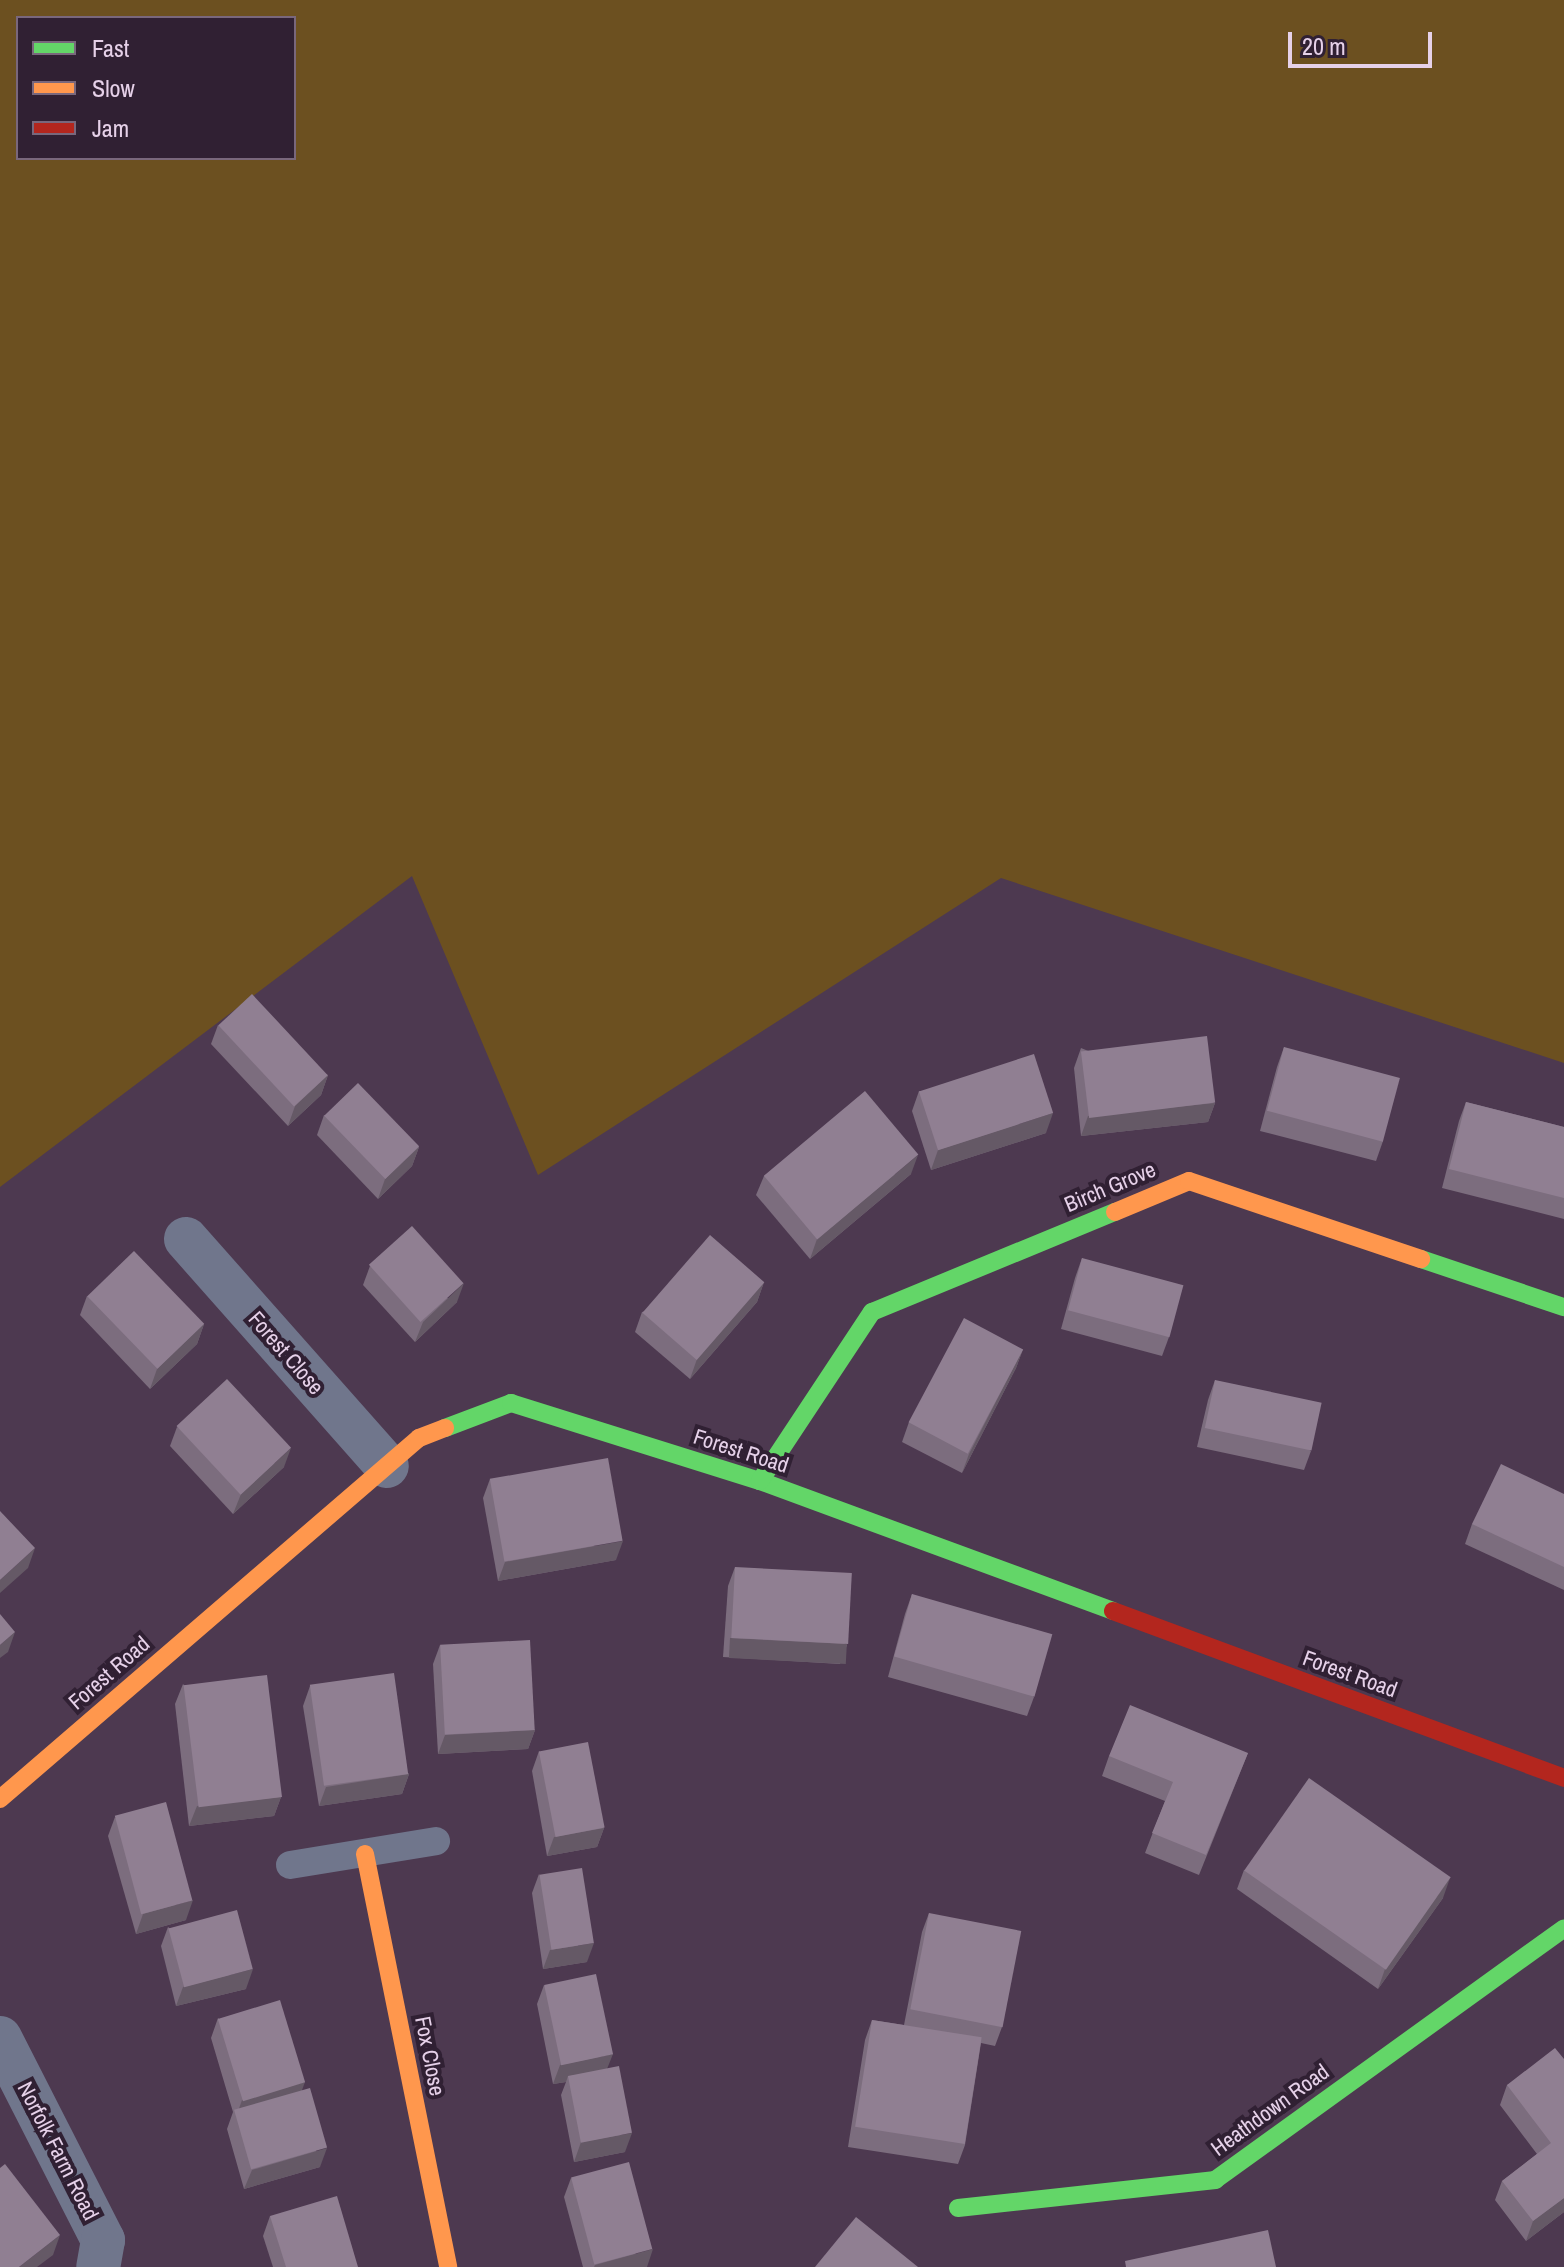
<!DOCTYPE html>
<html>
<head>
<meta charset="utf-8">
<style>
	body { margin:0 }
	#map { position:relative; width:1564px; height:2267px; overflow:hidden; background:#4d3950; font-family:"Archivo Narrow",sans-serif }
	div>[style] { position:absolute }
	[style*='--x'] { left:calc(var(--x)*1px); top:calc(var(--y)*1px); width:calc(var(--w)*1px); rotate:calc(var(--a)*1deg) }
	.green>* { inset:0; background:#6c5020 }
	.lane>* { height:28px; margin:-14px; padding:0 14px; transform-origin:14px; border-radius:14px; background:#70768c }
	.street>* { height:44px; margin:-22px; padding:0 22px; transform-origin:22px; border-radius:22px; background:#70768c }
	.fast>* { height:18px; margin:-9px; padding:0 9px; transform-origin:9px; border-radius:9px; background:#63d668 }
	.slow>* { height:18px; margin:-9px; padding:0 9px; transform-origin:9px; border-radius:9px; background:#ff974d }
	.jam>* { height:18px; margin:-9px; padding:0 9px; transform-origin:9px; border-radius:9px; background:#b3261e }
	.wall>* { inset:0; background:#7c6d7e }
	.shaded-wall>* { inset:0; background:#655966; transform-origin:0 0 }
	.building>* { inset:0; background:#907f92; transform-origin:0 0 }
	span { translate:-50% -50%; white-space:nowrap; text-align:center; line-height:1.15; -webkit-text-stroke:8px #302033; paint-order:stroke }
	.street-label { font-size:22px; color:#e6d1e9 }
	.legend { position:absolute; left:16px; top:16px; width:280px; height:144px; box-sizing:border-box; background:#302033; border:2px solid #79677c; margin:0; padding:10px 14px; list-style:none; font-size:24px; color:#e6d1e9 }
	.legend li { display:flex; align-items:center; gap:16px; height:40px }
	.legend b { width:40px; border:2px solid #79677c }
	.scale { position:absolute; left:1288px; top:32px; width:144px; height:36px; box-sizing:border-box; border:4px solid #e6d1e9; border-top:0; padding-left:10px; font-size:24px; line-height:28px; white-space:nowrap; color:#e6d1e9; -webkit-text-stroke:6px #302033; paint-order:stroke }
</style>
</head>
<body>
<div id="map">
	<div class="green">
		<i style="clip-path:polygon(evenodd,0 0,1564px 0,1564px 1063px,1001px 878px,538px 1175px,412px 876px,0 1187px,0 0,18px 18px,294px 18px,294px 158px,18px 158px,18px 18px)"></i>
	</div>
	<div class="lane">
		<i style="--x:290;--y:1865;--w:148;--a:-9.3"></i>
	</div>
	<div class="street">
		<i style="--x:186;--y:1239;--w:303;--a:48.5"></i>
		<i style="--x:0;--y:2038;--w:227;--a:63"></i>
		<i style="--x:103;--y:2240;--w:27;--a:100"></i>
	</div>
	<div class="fast">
		<i style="--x:1421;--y:1259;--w:151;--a:18.6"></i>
		<i style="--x:445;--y:1428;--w:71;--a:-20.7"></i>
		<i style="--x:511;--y:1403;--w:261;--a:17.4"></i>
		<i style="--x:760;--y:1481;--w:376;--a:20.2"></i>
		<i style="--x:760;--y:1481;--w:203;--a:-56.5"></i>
		<i style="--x:872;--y:1312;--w:263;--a:-22.4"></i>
		<i style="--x:958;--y:2208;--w:259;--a:-6.2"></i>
		<i style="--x:1215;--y:2180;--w:430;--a:-35.8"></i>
	</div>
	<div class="slow">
		<i style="--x:1115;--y:1212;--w:80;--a:-22.7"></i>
		<i style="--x:1189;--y:1181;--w:245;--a:18.6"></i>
		<i style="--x:0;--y:1799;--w:553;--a:-40.75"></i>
		<i style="--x:419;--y:1438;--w:28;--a:-21"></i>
		<i style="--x:365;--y:1854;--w:421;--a:78.6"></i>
	</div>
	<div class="jam">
		<i style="--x:1113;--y:1611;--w:481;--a:20.3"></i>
	</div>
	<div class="wall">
		<i style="clip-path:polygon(218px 1025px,328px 1075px,321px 1095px,288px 1126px,211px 1044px)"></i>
		<i style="clip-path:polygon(1284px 1047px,1383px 1141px,1376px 1161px,1260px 1131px,1277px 1067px)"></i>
		<i style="clip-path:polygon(1081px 1048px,1215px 1103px,1208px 1122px,1081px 1136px,1074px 1068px)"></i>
		<i style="clip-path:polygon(919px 1091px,1046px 1133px,931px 1170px,912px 1111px)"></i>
		<i style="clip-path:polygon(1466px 1102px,1564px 1127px,1564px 1219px,1442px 1188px,1459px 1121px)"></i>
		<i style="clip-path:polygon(324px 1115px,419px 1147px,412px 1166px,378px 1199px,317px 1135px)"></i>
		<i style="clip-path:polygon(911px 1174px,810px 1259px,756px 1195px,764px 1176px)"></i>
		<i style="clip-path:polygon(1082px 1258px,1169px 1337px,1162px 1356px,1061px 1329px,1075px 1278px)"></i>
		<i style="clip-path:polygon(370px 1266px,457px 1302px,415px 1342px,363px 1285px)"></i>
		<i style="clip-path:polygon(764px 1282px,757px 1302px,690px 1379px,635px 1332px,642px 1312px)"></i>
		<i style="clip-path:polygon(87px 1296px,204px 1324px,197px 1344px,150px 1389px,80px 1315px)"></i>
		<i style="clip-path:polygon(1023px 1349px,1016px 1368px,962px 1473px,902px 1442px,909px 1422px)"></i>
		<i style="clip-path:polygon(1215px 1380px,1311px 1451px,1304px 1470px,1197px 1447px,1208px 1400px)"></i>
		<i style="clip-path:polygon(177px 1427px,284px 1467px,233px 1514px,170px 1446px)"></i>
		<i style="clip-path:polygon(490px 1479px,616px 1560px,498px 1581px,483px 1498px)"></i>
		<i style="clip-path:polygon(1564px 1494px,1564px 1590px,1465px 1544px,1472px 1524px)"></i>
		<i style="clip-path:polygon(735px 1567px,847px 1645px,840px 1664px,723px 1657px,728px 1586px)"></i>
		<i style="clip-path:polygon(912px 1594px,1034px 1697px,1027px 1716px,888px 1677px,905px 1614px)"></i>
		<i style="clip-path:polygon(440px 1645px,535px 1730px,528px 1749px,438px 1754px,433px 1664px)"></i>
		<i style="clip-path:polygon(183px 1684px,281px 1797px,274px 1816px,189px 1826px,175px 1704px)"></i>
		<i style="clip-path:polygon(310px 1686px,409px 1774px,402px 1794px,319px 1806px,303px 1706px)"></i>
		<i style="clip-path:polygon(539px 1751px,604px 1828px,597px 1847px,547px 1856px,532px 1771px)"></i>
		<i style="clip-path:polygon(1248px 1753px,1199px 1875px,1145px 1853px,1165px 1801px,1102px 1776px,1109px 1756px)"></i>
		<i style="clip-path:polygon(115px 1817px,186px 1920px,136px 1934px,108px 1836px)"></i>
		<i style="clip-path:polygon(1244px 1870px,1443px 1898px,1378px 1989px,1237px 1889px)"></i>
		<i style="clip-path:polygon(539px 1874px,587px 1962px,543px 1969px,532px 1893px)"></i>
		<i style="clip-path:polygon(929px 1913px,1002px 2027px,995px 2046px,981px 2043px,965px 2145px,958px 2164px,848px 2147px,865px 2040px,872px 2020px,904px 2025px,922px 1932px)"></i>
		<i style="clip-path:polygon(168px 1927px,246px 1989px,176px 2006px,161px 1946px)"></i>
		<i style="clip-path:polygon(544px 1985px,607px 2069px,625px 2152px,574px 2162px,561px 2095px,566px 2082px,553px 2084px,537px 2004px)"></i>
		<i style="clip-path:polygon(218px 2018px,302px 2090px,320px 2167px,244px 2189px,227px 2129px,233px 2112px,211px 2038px)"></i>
		<i style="clip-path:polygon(1564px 2059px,1564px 2212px,1526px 2241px,1495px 2200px,1502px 2181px,1537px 2154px,1500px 2105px,1507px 2085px)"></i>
		<i style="clip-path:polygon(571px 2178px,647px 2267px,583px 2267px,564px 2197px)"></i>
		<i style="clip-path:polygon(270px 2216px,358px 2267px,273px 2267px,263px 2236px)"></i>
	</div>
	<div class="shaded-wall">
		<i style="clip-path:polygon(328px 1075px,321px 1095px,288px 1126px,295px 1106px)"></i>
		<i style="clip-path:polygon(1215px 1103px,1208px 1122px,1081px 1136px,1088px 1116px)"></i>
		<i style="clip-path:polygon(1053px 1113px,1046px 1133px,931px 1170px,938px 1150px)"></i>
		<i style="clip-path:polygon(419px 1147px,412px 1166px,378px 1199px,385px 1179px)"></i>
		<i style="clip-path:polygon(918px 1155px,911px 1174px,810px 1259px,817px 1239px)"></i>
		<i style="clip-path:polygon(764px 1282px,757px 1302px,690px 1379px,697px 1359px)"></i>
		<i style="clip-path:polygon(464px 1283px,457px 1302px,415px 1342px,423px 1322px)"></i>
		<i style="clip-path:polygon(204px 1324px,197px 1344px,150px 1389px,157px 1369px)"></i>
		<i style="clip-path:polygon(1023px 1349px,1016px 1368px,962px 1473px,969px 1454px)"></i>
		<i style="clip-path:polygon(291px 1448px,284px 1467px,233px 1514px,241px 1494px)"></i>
		<i style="clip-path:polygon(623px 1541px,616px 1560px,498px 1581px,505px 1562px)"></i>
		<i style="clip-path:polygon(35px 1548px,28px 1568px,0 1593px,0 1580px)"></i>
		<i style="clip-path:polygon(15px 1632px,8px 1652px,0 1658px,0 1645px)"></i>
		<i style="left:730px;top:1638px;width:117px;height:20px;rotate:3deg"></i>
		<i style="clip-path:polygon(535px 1730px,528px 1749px,438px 1754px,445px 1735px)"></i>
		<i style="clip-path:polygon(409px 1774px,402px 1794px,319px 1806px,326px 1787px)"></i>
		<i style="clip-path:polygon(281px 1797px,274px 1816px,189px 1826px,197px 1806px)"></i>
		<i style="clip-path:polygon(604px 1828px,597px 1847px,547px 1856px,554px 1837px)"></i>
		<i style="clip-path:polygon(1450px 1878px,1443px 1898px,1378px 1989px,1385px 1969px)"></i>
		<i style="clip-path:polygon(193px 1900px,186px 1920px,136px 1934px,143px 1914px)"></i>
		<i style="clip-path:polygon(594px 1943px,587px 1962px,543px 1969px,550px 1950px)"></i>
		<i style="clip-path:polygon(253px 1969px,246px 1989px,176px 2006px,183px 1987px)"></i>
		<i style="clip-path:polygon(613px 2054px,605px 2074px,568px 2076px,566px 2082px,553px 2084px,560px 2065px)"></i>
		<i style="clip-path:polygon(305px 2082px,298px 2101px,236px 2117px,242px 2100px)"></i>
		<i style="clip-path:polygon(632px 2133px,625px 2152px,574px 2162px,581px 2142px)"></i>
		<i style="clip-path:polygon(327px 2148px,320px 2167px,244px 2189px,252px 2170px)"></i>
		<i style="clip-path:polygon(1564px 2198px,1564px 2212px,1526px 2241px,1533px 2221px)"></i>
		<i style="clip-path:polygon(60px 2235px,53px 2255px,37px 2267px,19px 2267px)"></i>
		<i style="clip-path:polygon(653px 2249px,647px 2267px,594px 2267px,595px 2265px)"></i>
	</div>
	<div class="building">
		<i style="left:252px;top:994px;width:111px;height:46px;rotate:47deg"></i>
		<i style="left:1207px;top:1036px;width:67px;height:127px;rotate:83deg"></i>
		<i style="left:1284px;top:1047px;width:120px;height:66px;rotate:15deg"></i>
		<i style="left:1034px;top:1054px;width:62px;height:121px;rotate:72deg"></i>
		<i style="left:358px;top:1083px;width:88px;height:47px;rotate:46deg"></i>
		<i style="left:865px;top:1091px;width:83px;height:132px;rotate:50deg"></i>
		<i style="clip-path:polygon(1466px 1102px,1564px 1127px,1564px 1198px,1449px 1169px)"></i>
		<i style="left:412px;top:1226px;width:77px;height:58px;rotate:48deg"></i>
		<i style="left:710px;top:1235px;width:72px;height:103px;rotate:41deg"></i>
		<i style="left:134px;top:1251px;width:101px;height:65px;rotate:46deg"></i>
		<i style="left:1082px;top:1258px;width:105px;height:54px;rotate:15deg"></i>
		<i style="left:964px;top:1318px;width:67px;height:118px;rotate:28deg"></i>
		<i style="left:227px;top:1379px;width:94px;height:69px;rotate:47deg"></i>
		<i style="left:1215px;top:1380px;width:109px;height:49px;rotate:12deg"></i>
		<i style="left:608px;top:1458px;width:84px;height:120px;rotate:80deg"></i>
		<i style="clip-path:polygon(1501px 1464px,1564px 1494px,1564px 1567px,1472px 1524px)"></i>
		<i style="clip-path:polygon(0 1511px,35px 1548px,0 1580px)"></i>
		<i style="left:735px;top:1567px;width:117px;height:71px;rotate:3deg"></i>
		<i style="left:912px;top:1594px;width:146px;height:65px;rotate:16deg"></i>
		<i style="clip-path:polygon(0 1614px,15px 1632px,0 1645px)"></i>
		<i style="left:530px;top:1640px;width:90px;height:90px;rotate:87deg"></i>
		<i style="left:394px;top:1673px;width:102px;height:85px;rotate:82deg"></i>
		<i style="left:267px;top:1675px;width:123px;height:84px;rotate:83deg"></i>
		<i style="clip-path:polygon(1130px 1705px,1248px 1753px,1206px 1855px,1152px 1833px,1173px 1782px,1109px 1756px)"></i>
		<i style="left:588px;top:1742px;width:87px;height:50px;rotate:79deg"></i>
		<i style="left:1309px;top:1778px;width:173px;height:113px;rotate:35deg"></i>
		<i style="left:166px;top:1802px;width:102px;height:53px;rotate:75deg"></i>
		<i style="left:582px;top:1868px;width:76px;height:43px;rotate:81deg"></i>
		<i style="left:237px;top:1910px;width:61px;height:71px;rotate:75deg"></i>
		<i style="left:929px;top:1913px;width:94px;height:98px;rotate:11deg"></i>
		<i style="left:596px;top:1974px;width:82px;height:53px;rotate:78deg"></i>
		<i style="left:280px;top:2000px;width:86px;height:65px;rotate:73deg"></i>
		<i style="left:872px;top:2020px;width:111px;height:108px;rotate:9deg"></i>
		<i style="clip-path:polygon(1555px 2048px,1564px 2059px,1564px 2198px,1533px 2221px,1502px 2181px,1551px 2143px,1507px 2085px)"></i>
		<i style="left:619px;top:2066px;width:68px;height:52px;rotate:79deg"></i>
		<i style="left:310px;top:2088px;width:62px;height:79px;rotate:74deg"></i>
		<i style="left:629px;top:2162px;width:90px;height:60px;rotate:75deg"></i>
		<i style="clip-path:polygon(5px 2164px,60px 2235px,19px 2267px,0 2267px,0 2168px)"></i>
		<i style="clip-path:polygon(337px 2196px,358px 2267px,286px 2267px,270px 2216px)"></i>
		<i style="clip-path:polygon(856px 2217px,918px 2267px,815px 2267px)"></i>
		<i style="clip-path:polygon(1268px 2230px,1276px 2267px,1126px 2267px,1125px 2261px)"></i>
	</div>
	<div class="street-label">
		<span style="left:1110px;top:1187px;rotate:-23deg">Birch Grove</span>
		<span style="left:286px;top:1353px;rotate:49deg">Forest Close</span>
		<span style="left:741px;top:1451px;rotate:18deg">Forest Road</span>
		<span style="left:109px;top:1673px;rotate:-41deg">Forest Road</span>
		<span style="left:1350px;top:1674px;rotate:20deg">Forest Road</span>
		<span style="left:430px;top:2056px;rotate:79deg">Fox Close</span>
		<span style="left:1270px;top:2110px;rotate:-36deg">Heathdown Road</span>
		<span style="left:58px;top:2151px;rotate:63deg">Norfolk Farm Road</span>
	</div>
	<ul class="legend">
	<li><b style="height:10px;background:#63d668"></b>Fast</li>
	<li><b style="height:10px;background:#ff974d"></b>Slow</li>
	<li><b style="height:10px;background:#b3261e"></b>Jam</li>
	</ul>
	<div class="scale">20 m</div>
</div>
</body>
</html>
